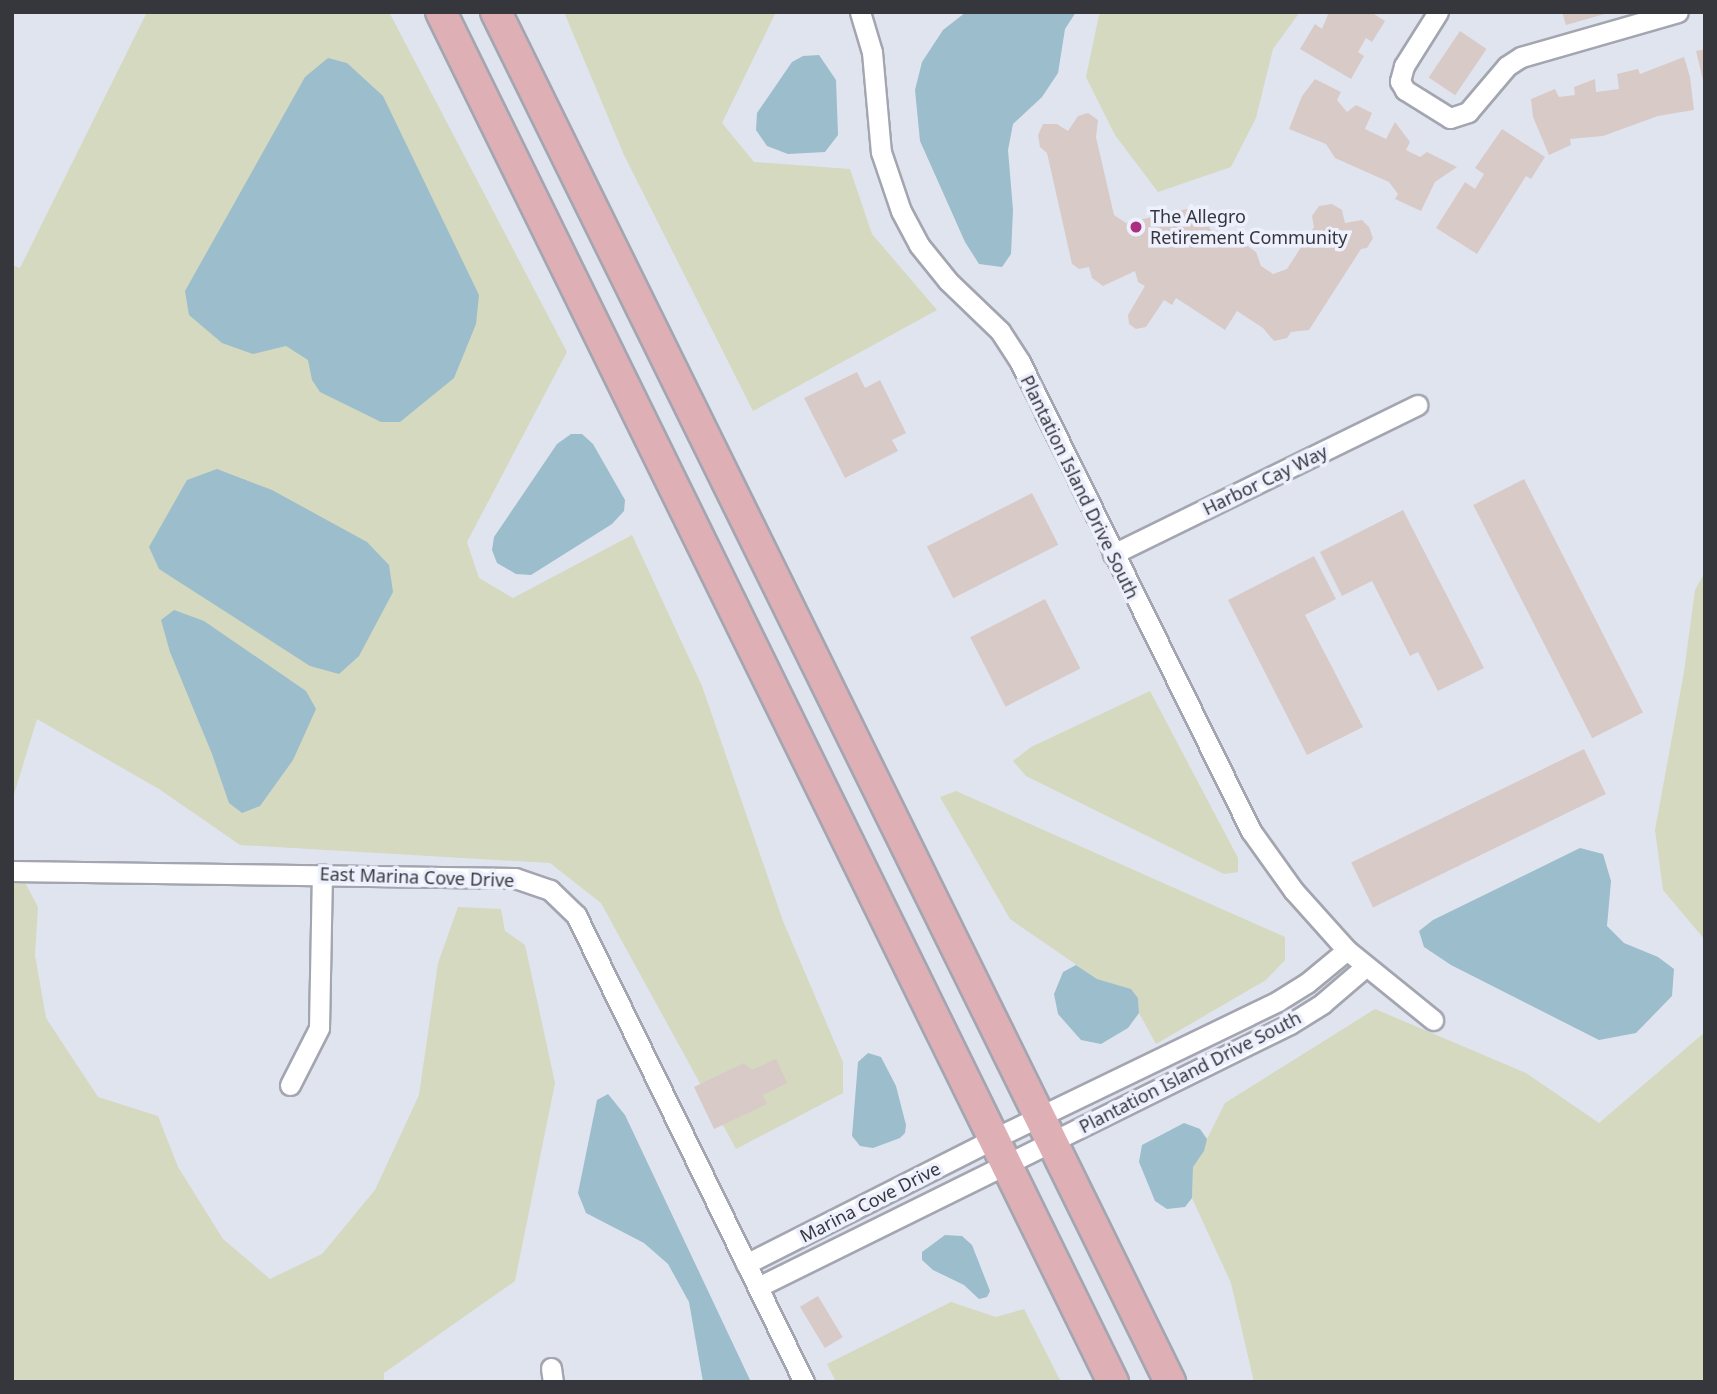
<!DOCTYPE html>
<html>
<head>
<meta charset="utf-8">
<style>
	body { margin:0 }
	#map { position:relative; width:1717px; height:1394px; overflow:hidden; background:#e0e4ef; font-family:"Noto Sans",sans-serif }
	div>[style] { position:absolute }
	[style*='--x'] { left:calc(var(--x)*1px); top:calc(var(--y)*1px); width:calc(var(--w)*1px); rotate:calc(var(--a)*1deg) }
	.green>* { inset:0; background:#d4d9c0 }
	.water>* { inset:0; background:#9bbdcc }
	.building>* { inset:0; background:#d8cac6; transform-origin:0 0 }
	.roads { filter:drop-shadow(2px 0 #a3a6b1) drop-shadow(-2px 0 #a3a6b1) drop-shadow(0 2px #a3a6b1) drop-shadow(0 -2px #a3a6b1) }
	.street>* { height:19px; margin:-9.5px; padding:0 9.5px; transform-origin:9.5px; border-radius:9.5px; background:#fff }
	.primary>* { height:30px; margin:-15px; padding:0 15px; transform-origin:15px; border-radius:15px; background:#deafb4 }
	.dots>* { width:19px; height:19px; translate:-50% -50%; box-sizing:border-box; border:4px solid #eef1fd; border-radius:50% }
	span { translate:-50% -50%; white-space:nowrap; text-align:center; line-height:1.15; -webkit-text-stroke:7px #eef1fd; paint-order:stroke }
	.poi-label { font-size:18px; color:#36373c }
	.left { translate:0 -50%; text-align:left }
	.street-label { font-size:18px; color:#36373c }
	.frame { position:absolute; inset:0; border:14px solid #36373c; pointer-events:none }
</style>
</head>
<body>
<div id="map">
	<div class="green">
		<i style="clip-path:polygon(147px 12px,389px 12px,567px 352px,467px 542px,479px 578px,513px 598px,632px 535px,702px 686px,783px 921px,843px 1062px,843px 1093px,736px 1149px,601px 903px,550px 863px,240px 845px,159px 789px,37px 719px,12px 801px,12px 265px,20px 268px)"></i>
		<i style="clip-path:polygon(564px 12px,776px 12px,722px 123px,754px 162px,850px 169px,872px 234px,937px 310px,753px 411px,624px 155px)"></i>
		<i style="clip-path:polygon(1104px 12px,1300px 12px,1273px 49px,1256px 118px,1231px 167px,1158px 192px,1115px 135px,1086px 77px,1099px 15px)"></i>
		<i style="clip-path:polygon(1705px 572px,1705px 940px,1663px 890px,1655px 830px,1684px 672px,1695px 590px)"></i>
		<i style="clip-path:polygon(1150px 691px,1238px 858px,1238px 872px,1224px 874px,1026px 776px,1013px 761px,1031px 747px)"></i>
		<i style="clip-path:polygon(956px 791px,1285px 937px,1285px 960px,1266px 980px,1156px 1044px,1139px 1013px,1138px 998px,1131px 989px,1097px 979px,1010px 919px,940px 797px)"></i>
		<i style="clip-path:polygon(12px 858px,38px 907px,35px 955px,46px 1018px,98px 1097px,158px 1116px,178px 1167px,223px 1239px,270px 1279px,322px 1254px,375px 1190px,419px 1095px,438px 963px,458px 907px,501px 909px,505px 931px,525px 945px,555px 1083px,515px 1281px,384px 1373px,384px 1382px,12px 1382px)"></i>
		<i style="clip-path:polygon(1375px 1009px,1526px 1073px,1599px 1123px,1705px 1032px,1705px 1382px,1254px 1382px,1231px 1283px,1192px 1198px,1193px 1167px,1225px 1103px)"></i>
		<i style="clip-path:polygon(951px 1302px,996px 1317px,1024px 1309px,1061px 1382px,836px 1382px,827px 1364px)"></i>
	</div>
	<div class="water">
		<i style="clip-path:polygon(1076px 12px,1065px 29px,1058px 73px,1042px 97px,1013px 124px,1008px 150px,1013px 210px,1011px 254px,1002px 267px,979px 264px,965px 242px,920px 141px,915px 90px,922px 62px,943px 30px,966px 12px)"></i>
		<i style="clip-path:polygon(819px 55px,836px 80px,838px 135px,825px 152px,788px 154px,767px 146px,756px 130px,757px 113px,792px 62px,803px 56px)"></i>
		<i style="clip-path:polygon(328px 58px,347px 63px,383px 96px,479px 295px,476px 324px,454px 378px,400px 422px,381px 422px,320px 392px,312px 380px,308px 360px,286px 346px,253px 354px,222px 343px,189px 315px,185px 291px,305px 77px)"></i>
		<i style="clip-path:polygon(571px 434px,582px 434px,593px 444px,625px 500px,624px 511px,612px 524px,531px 575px,516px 574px,497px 563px,492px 550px,494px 537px,557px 444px)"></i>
		<i style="clip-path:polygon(217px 469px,272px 490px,367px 542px,389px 565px,393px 592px,359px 656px,339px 674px,310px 666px,159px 569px,149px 547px,187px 480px)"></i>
		<i style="clip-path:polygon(174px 610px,204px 621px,306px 691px,316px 709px,293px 760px,260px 806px,242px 813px,229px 803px,212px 754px,170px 652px,161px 620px)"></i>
		<i style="clip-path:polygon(1580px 848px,1603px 854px,1611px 881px,1607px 926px,1624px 943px,1658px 957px,1674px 969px,1672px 996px,1636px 1033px,1599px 1040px,1451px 965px,1424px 947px,1419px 931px,1433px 920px)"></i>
		<i style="clip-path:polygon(1076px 965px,1097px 979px,1131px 989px,1138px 998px,1139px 1013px,1128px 1028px,1101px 1044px,1081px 1040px,1058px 1014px,1054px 994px,1063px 972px)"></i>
		<i style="clip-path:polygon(868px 1053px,881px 1057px,896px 1086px,906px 1125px,905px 1133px,900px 1138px,873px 1148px,860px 1146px,852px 1136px,858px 1062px)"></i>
		<i style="clip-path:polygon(608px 1094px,625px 1115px,751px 1382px,703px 1382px,689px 1302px,668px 1264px,644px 1243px,586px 1213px,578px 1193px,597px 1100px)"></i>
		<i style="clip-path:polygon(1184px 1123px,1200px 1129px,1207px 1139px,1204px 1151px,1193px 1167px,1192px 1198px,1185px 1207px,1167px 1209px,1155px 1201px,1139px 1162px,1142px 1145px)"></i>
		<i style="clip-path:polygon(945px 1235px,962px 1236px,972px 1245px,990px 1291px,987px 1297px,979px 1299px,964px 1285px,933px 1270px,922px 1260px,922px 1252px)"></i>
	</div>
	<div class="building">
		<i style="clip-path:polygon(1329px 12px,1371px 12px,1385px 21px,1372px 42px,1366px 38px,1358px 52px,1364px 56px,1351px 79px,1300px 49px,1315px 24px,1322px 29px)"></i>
		<i style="clip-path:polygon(1562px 12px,1608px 12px,1608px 13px,1566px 25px)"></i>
		<i style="left:1460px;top:31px;width:32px;height:56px;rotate:34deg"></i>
		<i style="clip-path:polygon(1705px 49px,1705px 84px,1704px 84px,1696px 51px)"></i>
		<i style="clip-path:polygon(1684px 57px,1690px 77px,1694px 110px,1658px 116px,1603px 136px,1570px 139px,1571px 145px,1549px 155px,1533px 117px,1531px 99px,1555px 89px,1559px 97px,1575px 95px,1574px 87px,1595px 79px,1596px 92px,1619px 89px,1617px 74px,1638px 69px,1640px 74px)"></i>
		<i style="clip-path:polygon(1315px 79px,1341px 92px,1337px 100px,1347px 112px,1356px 105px,1372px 113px,1365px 129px,1386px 139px,1395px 122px,1410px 142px,1406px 150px,1420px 157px,1427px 152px,1457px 167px,1435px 182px,1421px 211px,1395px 199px,1398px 194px,1389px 182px,1335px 158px,1326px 144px,1289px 129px,1302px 96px)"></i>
		<i style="clip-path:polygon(1088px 113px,1098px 120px,1096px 137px,1114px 215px,1126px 223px,1191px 208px,1206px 217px,1210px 229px,1233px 245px,1242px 242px,1256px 252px,1261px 266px,1273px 274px,1287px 269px,1314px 227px,1312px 216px,1319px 206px,1332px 204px,1342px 210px,1345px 223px,1362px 220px,1369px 227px,1373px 238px,1367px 248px,1361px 249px,1309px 330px,1291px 332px,1287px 338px,1274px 341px,1263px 328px,1237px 311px,1225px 330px,1176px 298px,1172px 305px,1164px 300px,1146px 327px,1136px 329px,1129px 324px,1128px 315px,1145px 286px,1138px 282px,1135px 271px,1103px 286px,1092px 278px,1089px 267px,1079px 269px,1072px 264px,1047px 153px,1040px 147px,1038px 135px,1043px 124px,1057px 124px,1068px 131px,1078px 116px)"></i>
		<i style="clip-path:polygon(1502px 129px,1545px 157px,1531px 179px,1526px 176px,1477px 254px,1436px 228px,1465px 182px,1475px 189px,1484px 174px,1475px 168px)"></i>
		<i style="clip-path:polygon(857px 372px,865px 388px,880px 380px,906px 433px,892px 440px,898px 451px,845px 478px,804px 398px)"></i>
		<i style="left:1524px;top:479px;width:262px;height:57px;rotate:63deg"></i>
		<i style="left:1032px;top:493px;width:58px;height:118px;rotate:63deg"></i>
		<i style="clip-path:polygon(1403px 510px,1484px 668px,1438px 691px,1418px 652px,1410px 656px,1372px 581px,1342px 596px,1320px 552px)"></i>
		<i style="clip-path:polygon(1314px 556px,1336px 599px,1305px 615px,1363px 727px,1307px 755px,1228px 600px)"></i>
		<i style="left:1045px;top:599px;width:78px;height:84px;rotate:63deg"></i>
		<i style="left:1584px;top:749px;width:50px;height:259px;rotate:64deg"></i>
		<i style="clip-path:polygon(776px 1059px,787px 1083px,763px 1095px,767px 1104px,714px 1129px,694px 1087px,744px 1063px,752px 1070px)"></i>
		<i style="left:818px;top:1296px;width:48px;height:21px;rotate:59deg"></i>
	</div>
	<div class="roads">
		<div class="street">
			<i style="--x:860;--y:12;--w:42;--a:73.3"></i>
			<i style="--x:872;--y:52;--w:100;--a:84.9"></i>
			<i style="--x:881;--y:152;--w:62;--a:71.3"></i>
			<i style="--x:901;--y:211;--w:38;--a:62"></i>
			<i style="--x:919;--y:245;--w:46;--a:51.1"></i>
			<i style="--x:948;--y:281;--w:72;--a:43.9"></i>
			<i style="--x:1000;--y:331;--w:37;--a:57"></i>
			<i style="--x:1020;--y:362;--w:523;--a:63.78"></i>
			<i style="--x:1251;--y:831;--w:74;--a:54.4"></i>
			<i style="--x:1294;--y:891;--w:79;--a:48.1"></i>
			<i style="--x:1347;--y:950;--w:111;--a:39.1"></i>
			<i style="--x:1438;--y:12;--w:64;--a:122.2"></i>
			<i style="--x:1404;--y:66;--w:16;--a:105"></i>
			<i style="--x:1400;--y:81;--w:10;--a:61"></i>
			<i style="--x:1405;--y:90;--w:53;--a:31.9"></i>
			<i style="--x:1450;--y:118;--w:19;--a:-18"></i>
			<i style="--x:1468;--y:112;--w:60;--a:-49.7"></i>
			<i style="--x:1507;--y:66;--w:17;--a:-33"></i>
			<i style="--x:1521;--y:57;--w:163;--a:-16"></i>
			<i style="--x:1113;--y:554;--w:339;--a:-26.1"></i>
			<i style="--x:12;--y:871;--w:503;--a:0.8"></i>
			<i style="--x:515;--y:878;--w:37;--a:19"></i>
			<i style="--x:550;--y:890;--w:36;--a:44"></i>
			<i style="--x:576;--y:915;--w:520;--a:63.98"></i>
			<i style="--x:290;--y:1085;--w:64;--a:-63"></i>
			<i style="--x:319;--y:1028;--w:154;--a:-88.9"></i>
			<i style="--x:746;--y:1264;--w:277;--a:-26.8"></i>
			<i style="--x:993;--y:1139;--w:317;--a:-25.8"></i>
			<i style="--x:1278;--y:1001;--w:34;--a:-32"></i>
			<i style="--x:1307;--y:983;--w:52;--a:-39.5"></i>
			<i style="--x:758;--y:1287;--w:593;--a:-26.31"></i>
			<i style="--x:1290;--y:1024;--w:39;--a:-32"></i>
			<i style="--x:1323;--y:1003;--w:55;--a:-40.6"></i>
			<i style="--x:551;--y:1368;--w:14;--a:82"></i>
		</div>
		<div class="primary">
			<i style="--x:441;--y:12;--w:1526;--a:63.87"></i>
			<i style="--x:496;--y:12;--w:1527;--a:63.8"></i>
		</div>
	</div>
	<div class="dots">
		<i style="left:1136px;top:227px;background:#ab2e7f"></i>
	</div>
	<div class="poi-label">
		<span class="left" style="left:1150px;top:227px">The Allegro<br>Retirement Community</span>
	</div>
	<div class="street-label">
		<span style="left:1265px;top:480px;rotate:-26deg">Harbor Cay Way</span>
		<span style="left:1080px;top:487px;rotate:64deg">Plantation Island Drive South</span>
		<span style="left:417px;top:877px;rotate:2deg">East Marina Cove Drive</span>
		<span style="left:1190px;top:1072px;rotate:-27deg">Plantation Island Drive South</span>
		<span style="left:870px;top:1202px;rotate:-27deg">Marina Cove Drive</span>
	</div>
	<div class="frame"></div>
</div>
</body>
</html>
